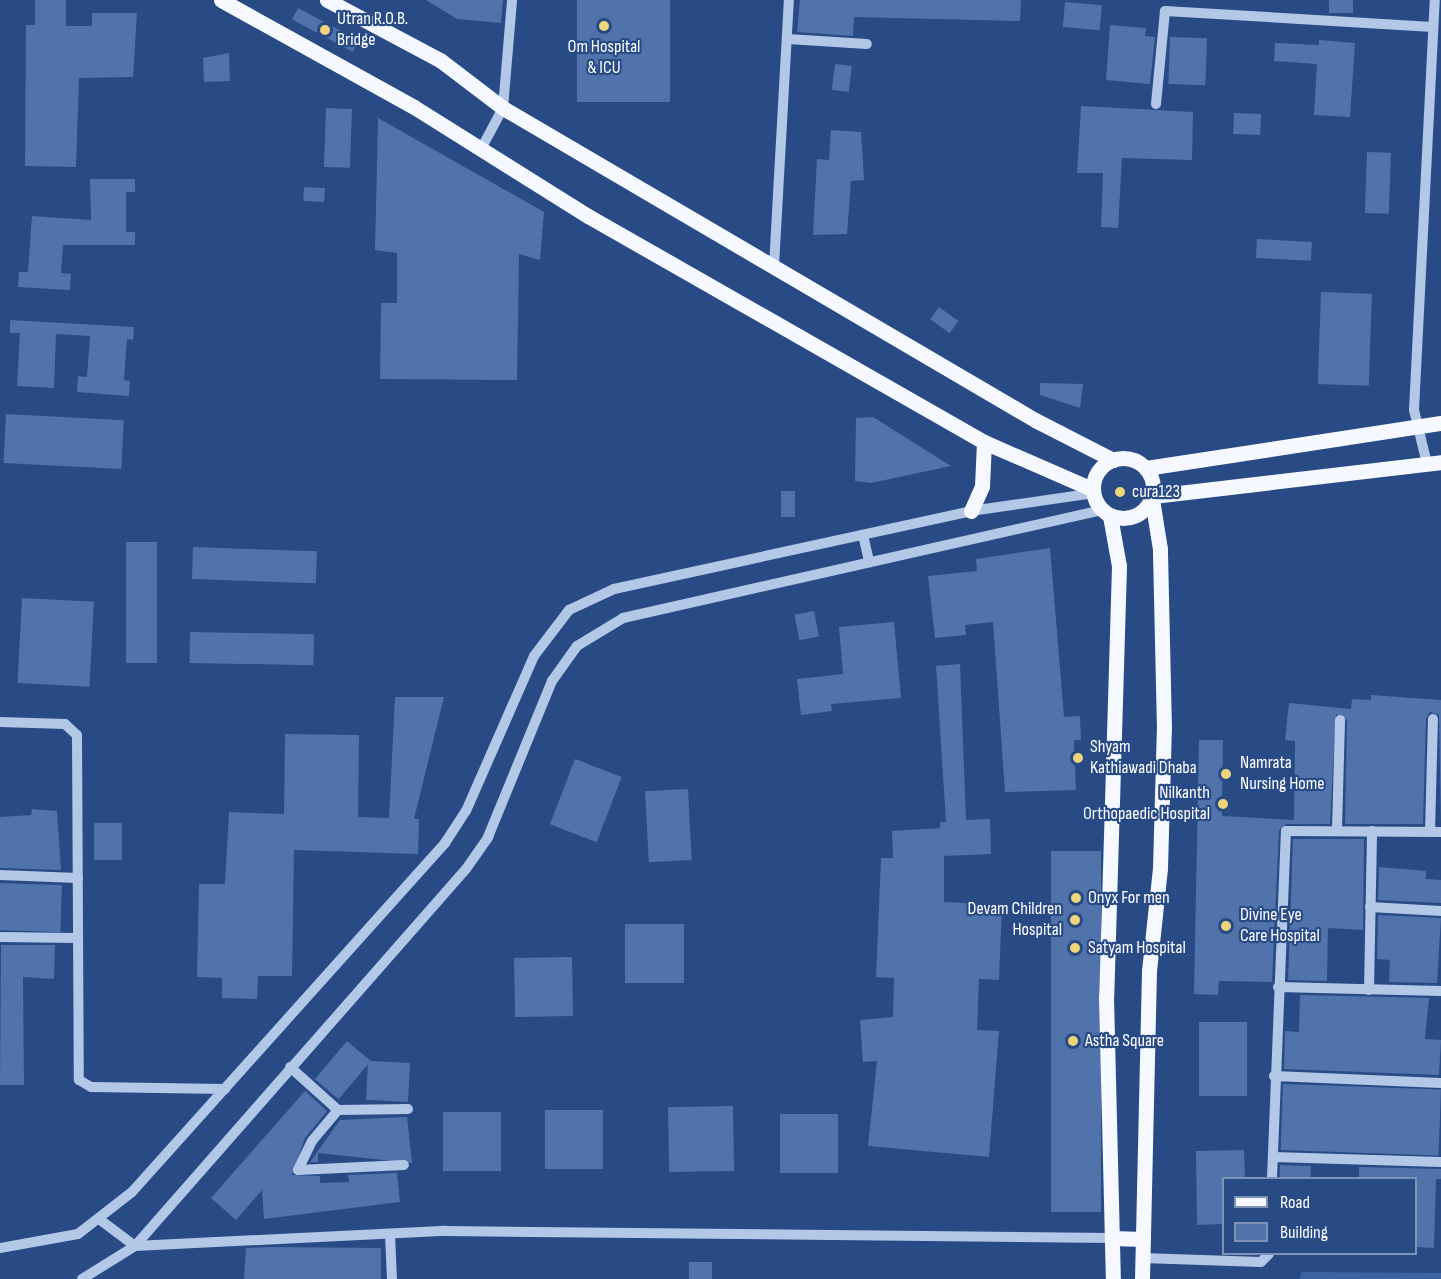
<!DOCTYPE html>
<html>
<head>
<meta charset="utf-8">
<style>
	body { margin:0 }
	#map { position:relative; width:1441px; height:1279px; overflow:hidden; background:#284a85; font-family:"Sofia Sans Condensed",sans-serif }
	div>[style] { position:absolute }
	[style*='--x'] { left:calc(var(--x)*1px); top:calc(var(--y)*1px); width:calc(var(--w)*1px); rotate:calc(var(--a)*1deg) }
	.green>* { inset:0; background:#3d63a1 }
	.building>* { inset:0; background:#5173ac; transform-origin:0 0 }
	.minor>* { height:10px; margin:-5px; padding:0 5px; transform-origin:5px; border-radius:5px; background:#b3c7e7 }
	.major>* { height:15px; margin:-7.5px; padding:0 7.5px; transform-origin:7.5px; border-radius:7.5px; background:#f5f8fe }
	.major>.ring { margin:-7.5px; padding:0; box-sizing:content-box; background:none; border:15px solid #f5f8fe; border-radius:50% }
	.dots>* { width:16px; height:16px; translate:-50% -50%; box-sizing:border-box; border:3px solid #284a85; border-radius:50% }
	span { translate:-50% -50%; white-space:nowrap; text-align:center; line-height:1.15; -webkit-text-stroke:4.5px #284a85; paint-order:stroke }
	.poi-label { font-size:18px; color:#fff }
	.left { translate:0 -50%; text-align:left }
	.right { translate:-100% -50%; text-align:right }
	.legend { position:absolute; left:1222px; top:1177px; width:195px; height:78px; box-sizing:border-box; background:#284a85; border:2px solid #7e92b6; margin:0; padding:8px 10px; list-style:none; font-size:18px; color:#fff }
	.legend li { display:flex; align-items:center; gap:12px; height:30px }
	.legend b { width:30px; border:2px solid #7e92b6 }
</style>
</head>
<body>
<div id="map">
	<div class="green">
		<i style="clip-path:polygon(1301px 1272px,1441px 1273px,1441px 1279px,1300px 1279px)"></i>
	</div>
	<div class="building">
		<i style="clip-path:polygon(35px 0,66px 0,66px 26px,92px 26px,92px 13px,137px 13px,133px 77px,79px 78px,76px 167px,25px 166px,26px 25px,35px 25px)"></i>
		<i style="clip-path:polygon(426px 0,503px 0,501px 23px,457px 19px)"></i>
		<i style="left:577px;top:0;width:93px;height:102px"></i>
		<i style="clip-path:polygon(800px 0,1021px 0,1020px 21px,854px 17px,853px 36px,797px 32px)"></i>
		<i style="left:1329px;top:0;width:24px;height:13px"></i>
		<i style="left:1065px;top:2px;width:37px;height:25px;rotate:5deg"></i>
		<i style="left:298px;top:8px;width:69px;height:13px;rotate:28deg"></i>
		<i style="clip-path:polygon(1110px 25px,1146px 28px,1145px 36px,1155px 37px,1150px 84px,1106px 80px)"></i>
		<i style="left:1170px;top:37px;width:37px;height:47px;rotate:2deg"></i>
		<i style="clip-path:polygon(1319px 40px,1355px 43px,1350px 117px,1314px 115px,1317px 64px,1274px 61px,1275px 43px,1319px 45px)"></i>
		<i style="clip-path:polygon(229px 53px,230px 81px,204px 82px,203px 58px)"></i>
		<i style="left:835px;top:64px;width:17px;height:26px;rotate:7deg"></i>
		<i style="clip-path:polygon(1081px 106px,1193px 112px,1192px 160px,1122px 158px,1118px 228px,1101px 227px,1103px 173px,1077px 173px)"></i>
		<i style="left:326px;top:108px;width:26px;height:59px;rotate:2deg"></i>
		<i style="left:1234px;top:113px;width:27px;height:21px;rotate:2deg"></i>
		<i style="clip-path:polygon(378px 118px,544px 212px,540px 260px,519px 254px,517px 380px,380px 379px,381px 303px,397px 303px,397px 253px,375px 250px)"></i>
		<i style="clip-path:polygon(831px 130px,861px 132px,864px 180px,851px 181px,847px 234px,813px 235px,817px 159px,829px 160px)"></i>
		<i style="left:1367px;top:152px;width:24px;height:61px;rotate:2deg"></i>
		<i style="clip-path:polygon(90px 179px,135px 179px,135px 192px,126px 192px,126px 232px,135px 232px,135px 245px,63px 245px,61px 273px,71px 274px,70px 290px,18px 287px,19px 272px,28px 272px,32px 216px,91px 220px)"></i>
		<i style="left:304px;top:187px;width:21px;height:14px;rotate:3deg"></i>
		<i style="left:1257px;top:239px;width:55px;height:19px;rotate:3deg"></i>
		<i style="left:1321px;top:292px;width:51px;height:92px;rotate:2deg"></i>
		<i style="left:939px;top:307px;width:24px;height:15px;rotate:36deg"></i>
		<i style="clip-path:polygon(10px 320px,134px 327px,133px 340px,127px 339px,124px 380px,130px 381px,129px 396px,77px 392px,78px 376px,87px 377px,90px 336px,56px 334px,54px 388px,17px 386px,20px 333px,10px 333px)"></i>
		<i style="clip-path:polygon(1040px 383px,1083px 384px,1080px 408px,1040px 395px)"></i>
		<i style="left:6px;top:414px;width:118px;height:49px;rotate:3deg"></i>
		<i style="clip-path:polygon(873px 417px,951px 466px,871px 483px,855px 481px,856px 418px)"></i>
		<i style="left:781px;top:491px;width:14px;height:26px"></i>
		<i style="left:126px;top:542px;width:31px;height:121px"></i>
		<i style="left:193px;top:547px;width:124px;height:32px;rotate:2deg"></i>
		<i style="clip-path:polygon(1050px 548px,1064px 717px,1080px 716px,1081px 740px,1074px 740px,1076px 790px,1005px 792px,993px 622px,965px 625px,966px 635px,935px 638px,928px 576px,977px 571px,976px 559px)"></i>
		<i style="left:22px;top:598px;width:72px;height:85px;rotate:3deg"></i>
		<i style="left:814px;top:611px;width:26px;height:20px;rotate:79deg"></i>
		<i style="clip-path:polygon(894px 622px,901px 698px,831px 704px,832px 711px,801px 715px,797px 679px,843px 674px,839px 627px)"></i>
		<i style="left:190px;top:632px;width:124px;height:31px;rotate:1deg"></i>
		<i style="clip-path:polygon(960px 664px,966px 820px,990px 819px,991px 854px,944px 856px,944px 902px,1002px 905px,999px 980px,979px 979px,977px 1030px,999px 1031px,989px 1157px,868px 1146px,877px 1061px,863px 1062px,860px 1020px,893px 1017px,894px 978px,876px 977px,881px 858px,893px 858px,892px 831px,940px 828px,940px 822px,946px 822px,936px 666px)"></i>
		<i style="clip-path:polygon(1371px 695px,1441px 700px,1441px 825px,1439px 715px,1430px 712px,1426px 719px,1423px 824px,1345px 824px,1347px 720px,1336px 714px,1330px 824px,1286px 824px,1279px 830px,1272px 982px,1219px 981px,1218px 995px,1194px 994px,1199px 740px,1223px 740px,1222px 816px,1294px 820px,1295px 741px,1285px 740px,1289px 703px,1351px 709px,1352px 699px,1371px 700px)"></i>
		<i style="clip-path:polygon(395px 697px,444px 697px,414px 819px,419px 819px,418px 854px,294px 850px,292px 976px,258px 976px,257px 999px,222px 998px,222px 978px,197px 977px,199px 884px,225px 884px,229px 812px,284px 814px,285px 734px,359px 735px,358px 817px,389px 818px)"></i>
		<i style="left:575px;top:759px;width:50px;height:70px;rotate:21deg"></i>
		<i style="left:688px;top:789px;width:71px;height:43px;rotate:87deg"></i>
		<i style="clip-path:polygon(32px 809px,57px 811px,61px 870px,0 868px,0 817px,31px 815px)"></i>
		<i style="left:94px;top:823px;width:28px;height:37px"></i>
		<i style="clip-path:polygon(1293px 839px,1364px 839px,1363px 930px,1328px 928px,1327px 981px,1288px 980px)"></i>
		<i style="left:1051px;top:851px;width:50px;height:361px"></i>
		<i style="clip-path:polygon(1379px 867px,1426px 871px,1426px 879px,1441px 880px,1441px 903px,1378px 900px)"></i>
		<i style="left:0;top:883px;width:62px;height:47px;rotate:2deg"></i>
		<i style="clip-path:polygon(1378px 915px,1441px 918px,1437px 983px,1389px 982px,1390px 960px,1377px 959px)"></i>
		<i style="left:625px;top:924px;width:59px;height:59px"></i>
		<i style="clip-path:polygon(1px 945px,55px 945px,54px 979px,23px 977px,24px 1085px,0 1085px)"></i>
		<i style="left:572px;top:957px;width:59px;height:58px;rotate:89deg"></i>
		<i style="clip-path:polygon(1300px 995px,1429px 998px,1425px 1039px,1441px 1040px,1439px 1075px,1284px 1069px,1285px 1031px,1299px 1032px)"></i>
		<i style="left:1199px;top:1022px;width:48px;height:74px"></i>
		<i style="left:347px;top:1041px;width:31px;height:50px;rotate:40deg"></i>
		<i style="left:410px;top:1063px;width:39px;height:42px;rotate:93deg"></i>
		<i style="left:1283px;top:1084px;width:158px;height:66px;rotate:2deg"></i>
		<i style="clip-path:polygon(305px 1091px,327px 1111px,305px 1138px,292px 1175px,320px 1176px,320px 1183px,349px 1182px,348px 1175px,397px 1173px,400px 1202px,264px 1219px,262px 1190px,236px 1220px,211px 1198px)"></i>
		<i style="left:733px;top:1106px;width:65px;height:65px;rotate:89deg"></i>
		<i style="left:545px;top:1110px;width:58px;height:59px"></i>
		<i style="left:443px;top:1112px;width:58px;height:59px"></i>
		<i style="left:780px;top:1114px;width:58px;height:59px"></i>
		<i style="clip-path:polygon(407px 1117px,412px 1163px,318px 1153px,318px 1162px,310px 1162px,340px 1120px)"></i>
		<i style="clip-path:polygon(1244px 1150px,1245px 1179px,1224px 1179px,1224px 1224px,1197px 1225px,1196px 1151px)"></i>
		<i style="left:1280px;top:1165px;width:31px;height:14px;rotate:2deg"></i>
		<i style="clip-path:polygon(1359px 1167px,1441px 1169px,1441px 1179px,1436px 1179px,1434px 1248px,1416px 1247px,1416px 1179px,1359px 1179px)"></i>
		<i style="clip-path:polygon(272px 1247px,381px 1248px,381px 1279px,244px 1279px,246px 1248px)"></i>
		<i style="left:689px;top:1262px;width:23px;height:17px"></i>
	</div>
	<div class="minor">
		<i style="--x:788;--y:39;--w:79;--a:3.6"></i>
		<i style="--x:1156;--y:104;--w:93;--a:-84.5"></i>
		<i style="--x:1165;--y:11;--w:268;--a:3.4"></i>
		<i style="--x:481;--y:149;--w:47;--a:-61.8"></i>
		<i style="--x:503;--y:108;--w:108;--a:-85.2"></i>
		<i style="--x:774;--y:266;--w:266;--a:-86.8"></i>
		<i style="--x:1427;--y:464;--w:56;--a:-103.5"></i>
		<i style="--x:1414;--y:410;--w:411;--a:-87.1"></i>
		<i style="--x:863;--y:535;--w:28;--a:77"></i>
		<i style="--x:0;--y:722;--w:65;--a:1.8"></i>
		<i style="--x:65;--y:724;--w:16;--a:43"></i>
		<i style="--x:77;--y:735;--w:345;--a:89.7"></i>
		<i style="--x:79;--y:1080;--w:14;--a:30"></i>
		<i style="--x:91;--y:1087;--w:134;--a:0.9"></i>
		<i style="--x:1337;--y:829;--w:109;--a:-88.4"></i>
		<i style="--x:1430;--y:832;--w:113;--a:-88.5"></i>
		<i style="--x:0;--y:875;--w:78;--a:2.2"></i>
		<i style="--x:1370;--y:907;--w:71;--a:3.2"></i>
		<i style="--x:0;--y:937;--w:77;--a:0.7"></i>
		<i style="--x:1278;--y:987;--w:163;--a:1.4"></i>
		<i style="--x:1369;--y:990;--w:159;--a:-88.9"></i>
		<i style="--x:290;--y:1067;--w:64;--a:41.9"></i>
		<i style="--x:338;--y:1110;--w:40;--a:130"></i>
		<i style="--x:312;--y:1141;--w:32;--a:116"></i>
		<i style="--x:298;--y:1170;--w:106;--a:-2.7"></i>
		<i style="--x:1274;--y:1076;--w:167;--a:2.4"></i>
		<i style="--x:338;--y:1110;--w:70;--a:-0.8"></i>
		<i style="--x:1273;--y:1157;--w:168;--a:1.7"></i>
		<i style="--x:1272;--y:1178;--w:347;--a:-87.7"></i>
		<i style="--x:1286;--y:831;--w:155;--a:0.4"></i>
		<i style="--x:99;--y:1219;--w:45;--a:36.9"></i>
		<i style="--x:135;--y:1246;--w:311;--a:-2.8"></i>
		<i style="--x:446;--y:1231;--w:666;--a:0.6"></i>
		<i style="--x:390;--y:1234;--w:45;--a:87.5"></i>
		<i style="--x:0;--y:1248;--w:79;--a:-10.2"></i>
		<i style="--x:78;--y:1234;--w:68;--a:-37.9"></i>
		<i style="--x:132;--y:1192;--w:469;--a:-48.1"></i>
		<i style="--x:445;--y:843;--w:38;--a:-57"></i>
		<i style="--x:466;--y:811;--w:169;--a:-66.3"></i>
		<i style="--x:534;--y:656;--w:58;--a:-52.7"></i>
		<i style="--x:569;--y:610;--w:50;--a:-25"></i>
		<i style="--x:614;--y:589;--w:365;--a:-12.3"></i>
		<i style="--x:971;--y:511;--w:124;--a:-8.3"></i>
		<i style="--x:1142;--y:1258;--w:119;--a:1.9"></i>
		<i style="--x:1261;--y:1262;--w:11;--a:-45"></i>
		<i style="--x:82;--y:1279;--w:62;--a:-31.9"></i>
		<i style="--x:135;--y:1246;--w:502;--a:-48.72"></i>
		<i style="--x:466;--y:869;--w:39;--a:-55"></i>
		<i style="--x:488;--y:837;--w:169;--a:-67.7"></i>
		<i style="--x:552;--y:681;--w:43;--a:-54.5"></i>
		<i style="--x:577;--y:646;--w:54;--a:-31.3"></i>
		<i style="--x:623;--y:618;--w:491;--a:-12.7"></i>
	</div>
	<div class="major">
		<i style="--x:221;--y:0;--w:221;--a:29"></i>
		<i style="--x:414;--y:107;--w:205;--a:32.1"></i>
		<i style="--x:588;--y:216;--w:456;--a:29.7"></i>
		<i style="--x:984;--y:442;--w:118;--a:23.5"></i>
		<i style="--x:327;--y:0;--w:128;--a:28"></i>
		<i style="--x:440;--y:60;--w:79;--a:37.3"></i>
		<i style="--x:503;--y:108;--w:617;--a:30.39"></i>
		<i style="--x:1035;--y:420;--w:88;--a:27.1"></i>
		<i class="ring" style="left:1093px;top:458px;width:45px;height:45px"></i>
		<i style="--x:1146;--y:468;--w:298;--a:-8.7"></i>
		<i style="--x:1153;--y:496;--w:290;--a:-6.7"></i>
		<i style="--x:971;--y:511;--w:27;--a:-66"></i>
		<i style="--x:982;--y:486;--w:44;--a:-87.4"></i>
		<i style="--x:1110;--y:516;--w:51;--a:79.8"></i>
		<i style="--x:1119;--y:566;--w:431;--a:91.7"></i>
		<i style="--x:1106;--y:997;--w:282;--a:88.6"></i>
		<i style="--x:1112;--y:1238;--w:31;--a:2"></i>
		<i style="--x:1142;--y:1279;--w:308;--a:-88.7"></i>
		<i style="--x:1149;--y:971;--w:104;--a:-83.9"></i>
		<i style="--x:1160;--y:868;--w:139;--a:-88.4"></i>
		<i style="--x:1164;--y:729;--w:180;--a:-91.3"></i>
		<i style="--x:1160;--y:549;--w:51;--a:-99.1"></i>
	</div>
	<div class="dots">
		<i style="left:604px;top:26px;background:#efd67a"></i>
		<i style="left:325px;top:30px;background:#efd67a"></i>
		<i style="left:1120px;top:492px;background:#efd67a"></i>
		<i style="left:1078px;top:758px;background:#efd67a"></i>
		<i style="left:1226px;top:774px;background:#efd67a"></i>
		<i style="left:1223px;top:804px;background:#efd67a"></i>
		<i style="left:1076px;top:898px;background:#efd67a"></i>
		<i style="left:1075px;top:920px;background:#efd67a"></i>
		<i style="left:1226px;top:926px;background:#efd67a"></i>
		<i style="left:1075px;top:948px;background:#efd67a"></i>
		<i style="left:1073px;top:1041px;background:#efd67a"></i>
	</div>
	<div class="poi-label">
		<span class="left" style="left:337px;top:30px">Utran R.O.B.<br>Bridge</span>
		<span style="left:604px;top:58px">Om Hospital<br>&amp; ICU</span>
		<span class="left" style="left:1132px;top:492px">cura123</span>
		<span class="left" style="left:1090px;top:758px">Shyam<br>Kathiawadi Dhaba</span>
		<span class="left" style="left:1240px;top:774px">Namrata<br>Nursing Home</span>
		<span class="right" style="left:1210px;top:804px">Nilkanth<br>Orthopaedic Hospital</span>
		<span class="left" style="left:1088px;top:898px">Onyx For men</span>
		<span class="right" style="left:1062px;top:920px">Devam Children<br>Hospital</span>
		<span class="left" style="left:1240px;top:926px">Divine Eye<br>Care Hospital</span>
		<span class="left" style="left:1088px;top:948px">Satyam Hospital</span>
		<span class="left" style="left:1085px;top:1041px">Astha Square</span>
	</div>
	<ul class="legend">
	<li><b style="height:8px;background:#f5f8fe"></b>Road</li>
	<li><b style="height:16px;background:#5173ac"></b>Building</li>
	</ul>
</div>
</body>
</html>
